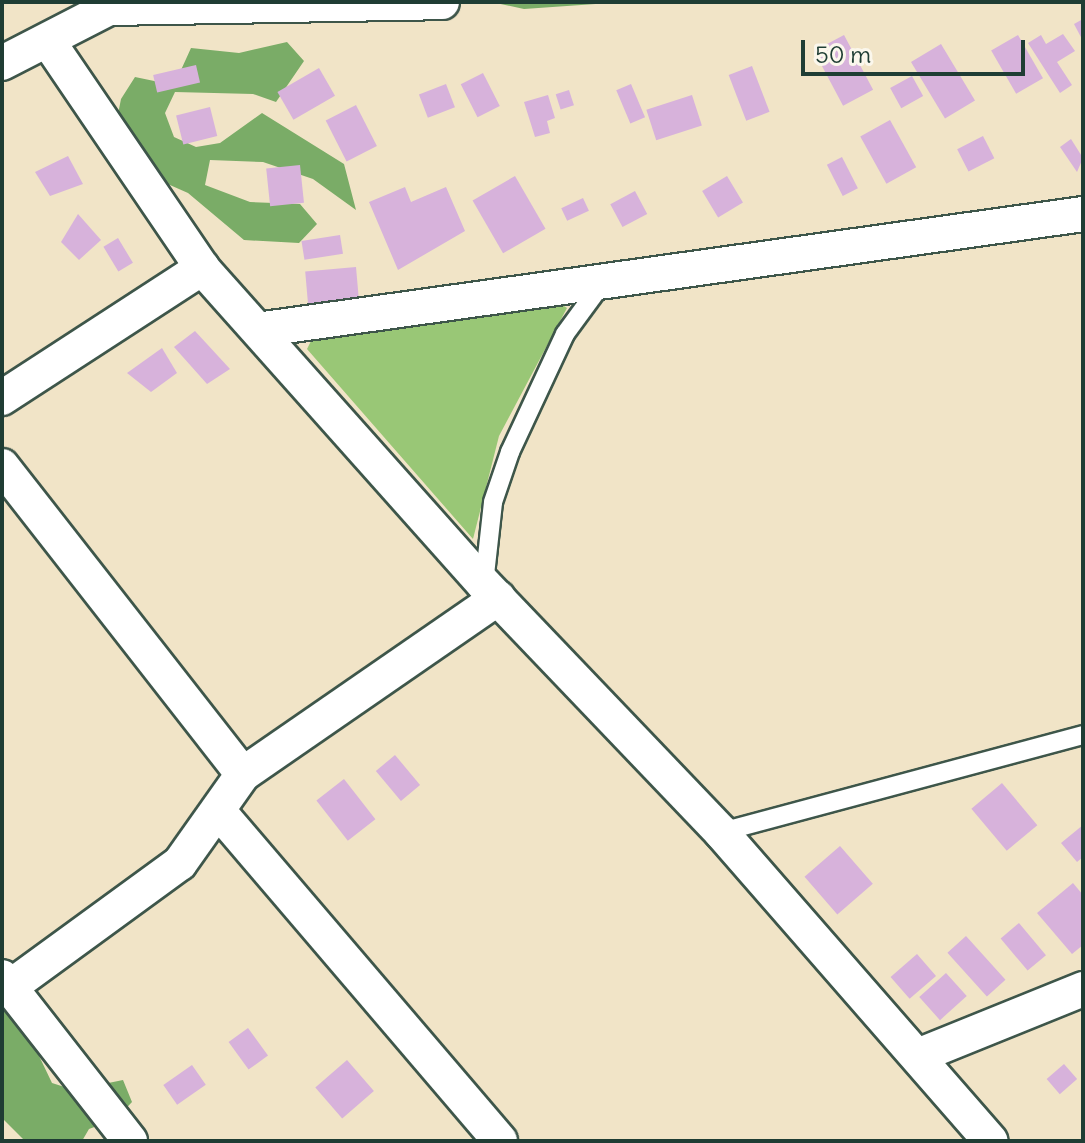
<!DOCTYPE html>
<html>
<head>
<meta charset="utf-8">
<style>
	body { margin:0 }
	#map { position:relative; width:1085px; height:1143px; overflow:hidden; background:#f1e4c7; font-family:Delius,sans-serif }
	div>[style] { position:absolute }
	[style*='--x'] { left:calc(var(--x)*1px); top:calc(var(--y)*1px); width:calc(var(--w)*1px); rotate:calc(var(--a)*1deg) }
	.green>* { inset:0; background:#99c776 }
	.forest>* { inset:0; background:#7aac67 }
	.building>* { inset:0; background:#d7b2db; transform-origin:0 0 }
	.roads { filter:drop-shadow(2px 0 #3e564a) drop-shadow(-2px 0 #3e564a) drop-shadow(0 2px #3e564a) drop-shadow(0 -2px #3e564a) }
	.lane>* { height:18px; margin:-9px; padding:0 9px; transform-origin:9px; border-radius:9px; background:#fff }
	.street>* { height:34px; margin:-17px; padding:0 17px; transform-origin:17px; border-radius:17px; background:#fff }
	span { translate:-50% -50%; white-space:nowrap; text-align:center; line-height:1.15; -webkit-text-stroke:6px #fbf7ec; paint-order:stroke }
	.frame { position:absolute; inset:0; border:4px solid #1f3d34; pointer-events:none }
	.scale { position:absolute; left:801px; top:40px; width:224px; height:36px; box-sizing:border-box; border:4px solid #1f3d34; border-top:0; padding-left:10px; font-size:24px; line-height:28px; white-space:nowrap; color:#1f3d34; -webkit-text-stroke:6px #fbf7ec; paint-order:stroke }
</style>
</head>
<body>
<div id="map">
	<div class="green">
		<i style="clip-path:polygon(561px 304px,567px 308px,499px 436px,473px 539px,307px 349px,312px 339px)"></i>
	</div>
	<div class="forest">
		<i style="clip-path:polygon(491px 2px,624px 2px,524px 9px)"></i>
		<i style="clip-path:polygon(287px 42px,304px 61px,276px 102px,253px 94px,175px 92px,165px 113px,174px 137px,196px 147px,220px 143px,262px 113px,344px 164px,356px 210px,313px 179px,263px 162px,210px 160px,205px 185px,250px 202px,300px 204px,317px 224px,299px 243px,244px 240px,188px 193px,136px 170px,116px 124px,121px 99px,135px 77px,159px 82px,181px 70px,191px 48px,239px 53px)"></i>
		<i style="clip-path:polygon(2px 1006px,30px 1037px,52px 1083px,74px 1090px,123px 1080px,132px 1102px,116px 1119px,89px 1129px,82px 1141px,25px 1141px,2px 1118px)"></i>
	</div>
	<div class="building">
		<i style="clip-path:polygon(1083px 19px,1083px 41px,1074px 24px)"></i>
		<i style="clip-path:polygon(1063px 34px,1075px 51px,1057px 62px,1072px 85px,1060px 93px,1028px 43px,1041px 35px,1046px 44px)"></i>
		<i style="left:844px;top:35px;width:62px;height:34px;rotate:62deg"></i>
		<i style="left:1018px;top:35px;width:50px;height:31px;rotate:60deg"></i>
		<i style="left:941px;top:44px;width:66px;height:35px;rotate:59deg"></i>
		<i style="left:196px;top:65px;width:18px;height:44px;rotate:77deg"></i>
		<i style="left:752px;top:66px;width:49px;height:25px;rotate:69deg"></i>
		<i style="left:319px;top:68px;width:32px;height:48px;rotate:60deg"></i>
		<i style="left:483px;top:73px;width:37px;height:25px;rotate:63deg"></i>
		<i style="left:912px;top:76px;width:23px;height:25px;rotate:61deg"></i>
		<i style="left:446px;top:84px;width:25px;height:29px;rotate:69deg"></i>
		<i style="left:631px;top:84px;width:36px;height:16px;rotate:67deg"></i>
		<i style="left:569px;top:90px;width:16px;height:14px;rotate:72deg"></i>
		<i style="clip-path:polygon(548px 95px,555px 118px,547px 121px,550px 133px,535px 137px,524px 102px)"></i>
		<i style="left:692px;top:95px;width:32px;height:48px;rotate:72deg"></i>
		<i style="left:356px;top:105px;width:46px;height:34px;rotate:63deg"></i>
		<i style="left:210px;top:107px;width:30px;height:35px;rotate:76deg"></i>
		<i style="left:890px;top:120px;width:54px;height:34px;rotate:61deg"></i>
		<i style="left:983px;top:136px;width:25px;height:29px;rotate:63deg"></i>
		<i style="clip-path:polygon(1071px 139px,1083px 158px,1077px 172px,1060px 147px)"></i>
		<i style="clip-path:polygon(68px 156px,83px 184px,50px 196px,35px 172px)"></i>
		<i style="left:842px;top:157px;width:35px;height:17px;rotate:63deg"></i>
		<i style="left:300px;top:165px;width:38px;height:34px;rotate:84deg"></i>
		<i style="left:515px;top:176px;width:61px;height:49px;rotate:60deg"></i>
		<i style="left:727px;top:176px;width:31px;height:29px;rotate:59deg"></i>
		<i style="clip-path:polygon(405px 187px,411px 202px,446px 187px,465px 231px,398px 270px,369px 202px)"></i>
		<i style="left:635px;top:191px;width:26px;height:28px;rotate:62deg"></i>
		<i style="left:583px;top:198px;width:14px;height:24px;rotate:65deg"></i>
		<i style="clip-path:polygon(78px 214px,101px 240px,79px 260px,61px 242px)"></i>
		<i style="left:340px;top:235px;width:19px;height:39px;rotate:81deg"></i>
		<i style="left:118px;top:238px;width:29px;height:17px;rotate:59deg"></i>
		<i style="left:356px;top:267px;width:34px;height:51px;rotate:85deg"></i>
		<i style="clip-path:polygon(195px 331px,230px 369px,207px 384px,174px 347px)"></i>
		<i style="clip-path:polygon(162px 348px,177px 373px,151px 392px,127px 373px)"></i>
		<i style="left:395px;top:755px;width:39px;height:25px;rotate:50deg"></i>
		<i style="left:344px;top:779px;width:51px;height:35px;rotate:52deg"></i>
		<i style="left:1002px;top:783px;width:55px;height:40px;rotate:50deg"></i>
		<i style="clip-path:polygon(1083px 825px,1083px 857px,1077px 862px,1061px 843px)"></i>
		<i style="left:840px;top:846px;width:50px;height:47px;rotate:49deg"></i>
		<i style="clip-path:polygon(1073px 883px,1083px 895px,1083px 945px,1072px 954px,1037px 913px)"></i>
		<i style="left:1019px;top:923px;width:42px;height:24px;rotate:50deg"></i>
		<i style="left:966px;top:936px;width:59px;height:25px;rotate:48deg"></i>
		<i style="left:917px;top:954px;width:29px;height:35px;rotate:49deg"></i>
		<i style="left:946px;top:973px;width:31px;height:36px;rotate:48deg"></i>
		<i style="left:248px;top:1028px;width:34px;height:24px;rotate:54deg"></i>
		<i style="left:347px;top:1060px;width:41px;height:42px;rotate:49deg"></i>
		<i style="left:1064px;top:1064px;width:20px;height:23px;rotate:49deg"></i>
		<i style="left:192px;top:1065px;width:24px;height:35px;rotate:55deg"></i>
	</div>
	<div class="roads">
		<div class="lane">
			<i style="--x:484;--y:584;--w:82;--a:-83.7"></i>
			<i style="--x:493;--y:502;--w:53;--a:-71.2"></i>
			<i style="--x:510;--y:452;--w:130;--a:-65"></i>
			<i style="--x:565;--y:334;--w:64;--a:-53.8"></i>
			<i style="--x:721;--y:832;--w:375;--a:-15"></i>
		</div>
		<div class="street">
			<i style="--x:48;--y:41;--w:274;--a:55.8"></i>
			<i style="--x:202;--y:268;--w:424;--a:48.3"></i>
			<i style="--x:484;--y:584;--w:343;--a:46.3"></i>
			<i style="--x:721;--y:832;--w:410;--a:48.9"></i>
			<i style="--x:2;--y:63;--w:120;--a:-27.2"></i>
			<i style="--x:109;--y:8;--w:333;--a:-1"></i>
			<i style="--x:264;--y:329;--w:827;--a:-7.99"></i>
			<i style="--x:2;--y:398;--w:239;--a:-33"></i>
			<i style="--x:2;--y:466;--w:391;--a:52"></i>
			<i style="--x:220;--y:813;--w:431;--a:49.5"></i>
			<i style="--x:2;--y:977;--w:208;--a:52"></i>
			<i style="--x:10;--y:987;--w:210;--a:-36.1"></i>
			<i style="--x:180;--y:863;--w:109;--a:-54.7"></i>
			<i style="--x:243;--y:774;--w:310;--a:-34.6"></i>
			<i style="--x:920;--y:1055;--w:176;--a:-22"></i>
		</div>
	</div>
	<div class="frame"></div>
	<div class="scale">50 m</div>
</div>
</body>
</html>
